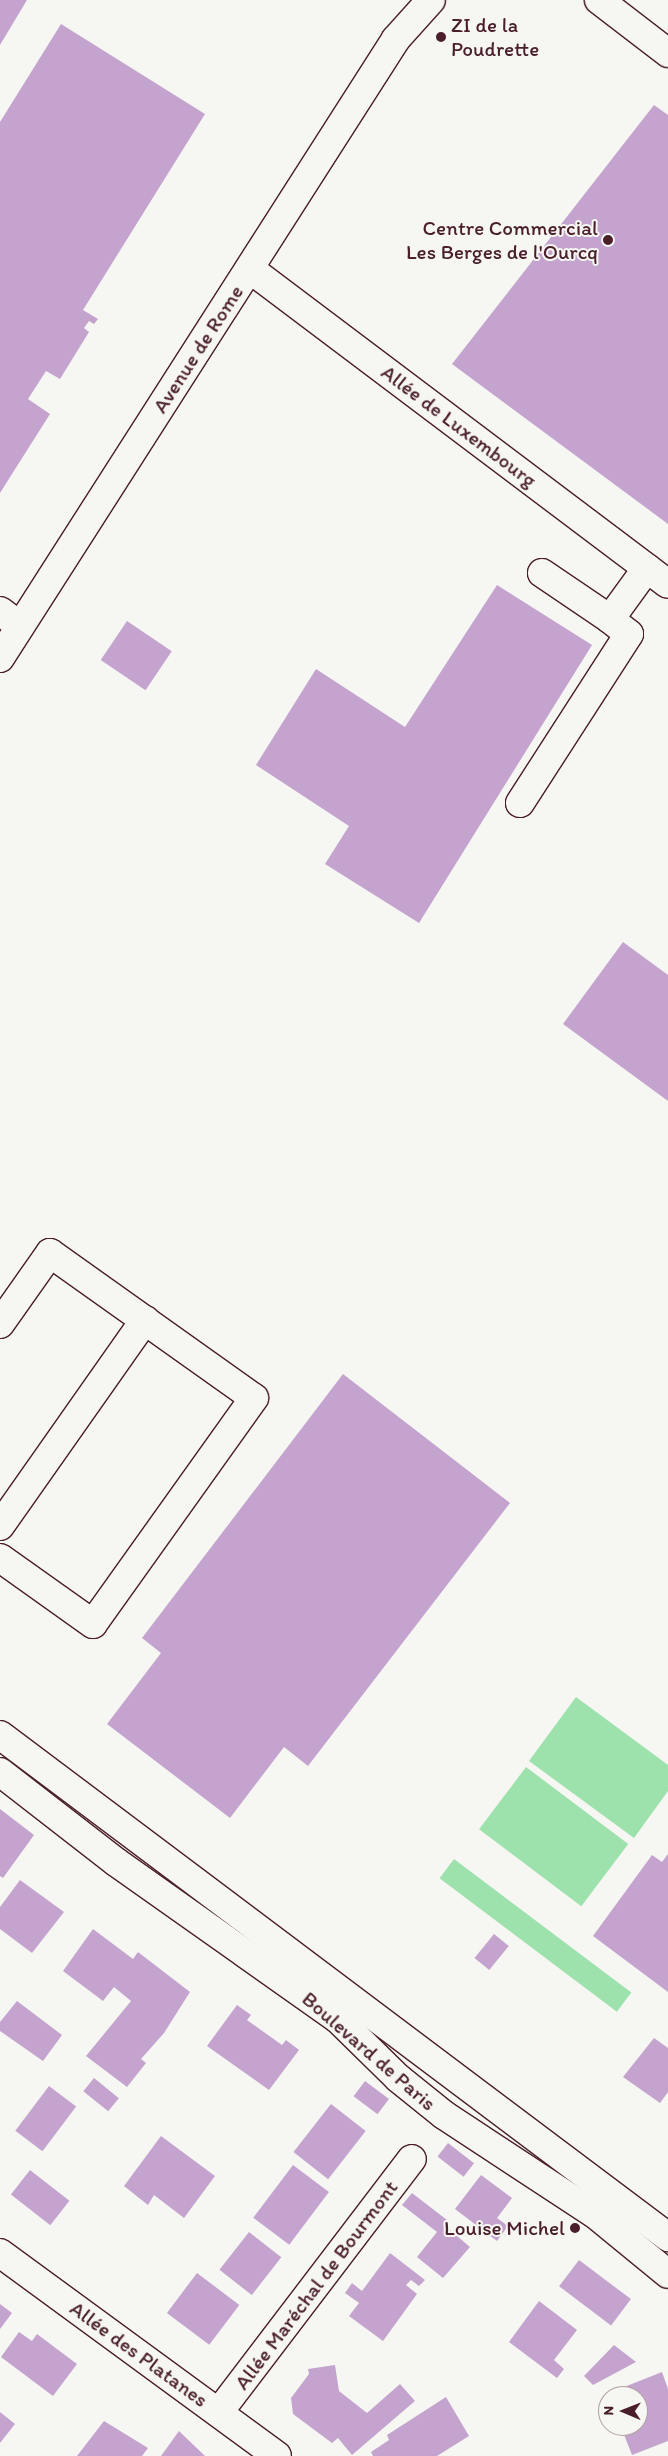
<!DOCTYPE html>
<meta charset="utf-8">
<style>
body{margin:0}
#map{position:relative;width:668px;height:2456px;overflow:hidden;background:#f6f6f2;font-family:Itim,sans-serif}
div>[style]{position:absolute}
.green>*{inset:0;background:#9de1ac;transform-origin:0 0}
.building>*{inset:0;background:#c4a4cf;transform-origin:0 0}
.roads{filter:drop-shadow(1px 0 #4a1f2b) drop-shadow(-1px 0 #4a1f2b) drop-shadow(0 1px #4a1f2b) drop-shadow(0 -1px #4a1f2b)}
.minor>*{height:28px;margin:-14px;padding:0 14px;transform-origin:14px;border-radius:14px;background:#f6f6f2}
.dots>*{width:14px;height:14px;translate:-50% -50%;box-sizing:border-box;border:2px solid #f6f6f2;border-radius:50%}
span{translate:-50% -50%;white-space:nowrap;text-align:center;line-height:1.15;-webkit-text-stroke:4px #f6f6f2;paint-order:stroke}
.poi-label{font-size:21px;color:#4a1f2b}
.left{translate:0 -50%;text-align:left}
.right{translate:-100% -50%;text-align:right}
.street-label{font-size:21px;color:#4a1f2b}
.north{position:absolute;left:598px;top:2386px;width:50px;height:50px;box-sizing:border-box;background:#f6f6f2;border:1px solid #b1a0a2;border-radius:50%;rotate:271deg;font-size:14px;font-weight:700;line-height:20px;text-align:center;color:#4a1f2b}
.north::after{content:'';display:block;margin:auto;width:18px;height:22px;background:#4a1f2b;clip-path:polygon(50% 0,100% 100%,50% 72%,0 100%)}
</style>
<div id="map">
<div class="green">
<div style="clip-path:polygon(576px 1697px,668px 1765px,668px 1791px,634px 1838px,529px 1761px)"></div>
<div style="left:526px;top:1767px;width:128px;height:78px;rotate:37deg"></div>
<div style="left:454px;top:1859px;width:222px;height:24px;rotate:37deg"></div>
</div>
<div class="building">
<div style="clip-path:polygon(0 0,27px 0,0 45px)"></div>
<div style="clip-path:polygon(61px 24px,205px 114px,83px 310px,98px 319px,94px 324px,89px 321px,84px 328px,89px 332px,60px 379px,46px 371px,28px 399px,50px 414px,0 493px,0 122px)"></div>
<div style="clip-path:polygon(654px 105px,668px 115px,668px 524px,452px 364px)"></div>
<div style="clip-path:polygon(497px 585px,592px 645px,419px 923px,325px 864px,349px 826px,256px 765px,316px 669px,405px 727px)"></div>
<div style="left:127px;top:621px;width:54px;height:47px;rotate:34deg"></div>
<div style="clip-path:polygon(623px 942px,668px 975px,668px 1101px,563px 1024px)"></div>
<div style="clip-path:polygon(343px 1374px,510px 1503px,308px 1766px,284px 1747px,230px 1818px,107px 1724px,161px 1653px,142px 1638px)"></div>
<div style="clip-path:polygon(0 1809px,34px 1835px,3px 1878px,0 1876px)"></div>
<div style="clip-path:polygon(668px 1854px,668px 1992px,593px 1936px,652px 1855px,662px 1862px)"></div>
<div style="clip-path:polygon(20px 1880px,64px 1912px,32px 1953px,0 1929px,0 1907px)"></div>
<div style="clip-path:polygon(93px 1929px,133px 1959px,138px 1952px,190px 1992px,164px 2033px,141px 2059px,146px 2063px,127px 2087px,86px 2056px,131px 2001px,114px 1987px,103px 2001px,63px 1971px)"></div>
<div style="left:494px;top:1934px;width:19px;height:31px;rotate:39deg"></div>
<div style="clip-path:polygon(17px 2001px,62px 2035px,43px 2061px,0 2031px,0 2022px)"></div>
<div style="clip-path:polygon(237px 2005px,251px 2015px,247px 2020px,282px 2045px,286px 2040px,299px 2050px,269px 2090px,207px 2046px)"></div>
<div style="clip-path:polygon(654px 2038px,668px 2048px,668px 2092px,660px 2103px,623px 2077px)"></div>
<div style="left:94px;top:2078px;width:32px;height:17px;rotate:39deg"></div>
<div style="left:365px;top:2081px;width:30px;height:19px;rotate:37deg"></div>
<div style="left:49px;top:2086px;width:34px;height:56px;rotate:37deg"></div>
<div style="left:331px;top:2104px;width:44px;height:61px;rotate:38deg"></div>
<div style="clip-path:polygon(161px 2136px,215px 2176px,184px 2218px,154px 2195px,148px 2205px,124px 2186px)"></div>
<div style="left:448px;top:2143px;width:33px;height:17px;rotate:38deg"></div>
<div style="left:293px;top:2165px;width:45px;height:66px;rotate:37deg"></div>
<div style="left:30px;top:2170px;width:50px;height:31px;rotate:38deg"></div>
<div style="clip-path:polygon(481px 2175px,512px 2198px,497px 2218px,508px 2226px,497px 2241px,455px 2209px)"></div>
<div style="clip-path:polygon(412px 2193px,447px 2220px,443px 2224px,470px 2247px,443px 2278px,417px 2257px,437px 2232px,402px 2205px)"></div>
<div style="left:249px;top:2232px;width:41px;height:48px;rotate:38deg"></div>
<div style="clip-path:polygon(390px 2253px,425px 2280px,419px 2286px,411px 2280px,406px 2285px,417px 2294px,383px 2341px,349px 2316px,359px 2303px,345px 2293px,352px 2283px,362px 2291px)"></div>
<div style="left:579px;top:2260px;width:65px;height:33px;rotate:37deg"></div>
<div style="left:197px;top:2273px;width:53px;height:50px;rotate:37deg"></div>
<div style="clip-path:polygon(539px 2301px,577px 2330px,554px 2360px,564px 2369px,557px 2378px,509px 2342px)"></div>
<div style="clip-path:polygon(0 2304px,12px 2313px,0 2329px)"></div>
<div style="clip-path:polygon(19px 2332px,32px 2341px,37px 2334px,77px 2364px,53px 2396px,1px 2357px)"></div>
<div style="clip-path:polygon(614px 2345px,636px 2362px,593px 2385px,584px 2376px)"></div>
<div style="clip-path:polygon(335px 2365px,339px 2391px,367px 2413px,400px 2384px,415px 2401px,352px 2455px,338px 2438px,332px 2443px,293px 2414px,291px 2398px,309px 2374px,308px 2369px)"></div>
<div style="clip-path:polygon(662px 2372px,668px 2389px,668px 2441px,632px 2455px,623px 2432px,616px 2435px,613px 2426px,638px 2426px,638px 2396px,609px 2393px)"></div>
<div style="clip-path:polygon(446px 2397px,469px 2436px,437px 2456px,373px 2456px,371px 2452px,389px 2440px,387px 2435px)"></div>
<div style="clip-path:polygon(0 2412px,15px 2424px,0 2443px)"></div>
<div style="clip-path:polygon(104px 2421px,148px 2448px,142px 2456px,77px 2456px)"></div>
<div style="clip-path:polygon(179px 2431px,205px 2456px,161px 2456px)"></div>
</div>
<div class="roads">
<div class="minor">
<div style="left:599px;top:0;width:87px;rotate:37.5deg"></div>
<div style="left:250px;top:269px;width:523px;rotate:37deg"></div>
<div style="left:542px;top:573px;width:82px;rotate:34.1deg"></div>
<div style="left:0;top:611px;width:25px;rotate:37deg"></div>
<div style="left:0;top:658px;width:735px;rotate:-57.39deg"></div>
<div style="left:396px;top:39px;width:52px;rotate:-48.1deg"></div>
<div style="left:520px;top:803px;width:201px;rotate:-57.2deg"></div>
<div style="left:629px;top:634px;width:24px;rotate:-142deg"></div>
<div style="left:610px;top:619px;width:63px;rotate:-54deg"></div>
<div style="left:0;top:1324px;width:87px;rotate:-54.8deg"></div>
<div style="left:50px;top:1253px;width:250px;rotate:35.4deg"></div>
<div style="left:254px;top:1398px;width:277px;rotate:125.5deg"></div>
<div style="left:93px;top:1624px;width:114px;rotate:-144.6deg"></div>
<div style="left:0;top:1526px;width:252px;rotate:-54.9deg"></div>
<div style="left:0;top:1735px;width:836px;rotate:36.92deg"></div>
<div style="left:0;top:1772px;width:147px;rotate:37.8deg"></div>
<div style="left:116px;top:1862px;width:272px;rotate:35.3deg"></div>
<div style="left:338px;top:2019px;width:84px;rotate:44.5deg"></div>
<div style="left:398px;top:2078px;width:59px;rotate:38.8deg"></div>
<div style="left:444px;top:2115px;width:181px;rotate:33.3deg"></div>
<div style="left:595px;top:2214px;width:94px;rotate:39.4deg"></div>
<div style="left:0;top:2253px;width:343px;rotate:36.2deg"></div>
<div style="left:219px;top:2412px;width:318px;rotate:-52.7deg"></div>
</div>
</div>
<div class="dots">
<div style="left:441px;top:37px;background:#4a1f2b"></div>
<div style="left:608px;top:240px;background:#4a1f2b"></div>
<div style="left:575px;top:2228px;background:#4a1f2b"></div>
</div>
<div class="poi-label">
<span class="left" style="left:451px;top:37px">ZI de la<br>Poudrette</span>
<span class="right" style="left:598px;top:240px">Centre Commercial<br>Les Berges de l'Ourcq</span>
<span class="right" style="left:565px;top:2228px">Louise Michel</span>
</div>
<div class="street-label">
<span style="left:198px;top:349px;rotate:-57deg">Avenue de Rome</span>
<span style="left:459px;top:426px;rotate:37deg">Allée de Luxembourg</span>
<span style="left:369px;top:2051px;rotate:41deg">Boulevard de Paris</span>
<span style="left:316px;top:2285px;rotate:-53deg">Allée Maréchal de Bourmont</span>
<span style="left:139px;top:2354px;rotate:36deg">Allée des Platanes</span>
</div>
<div class="north">N</div>
</div>
